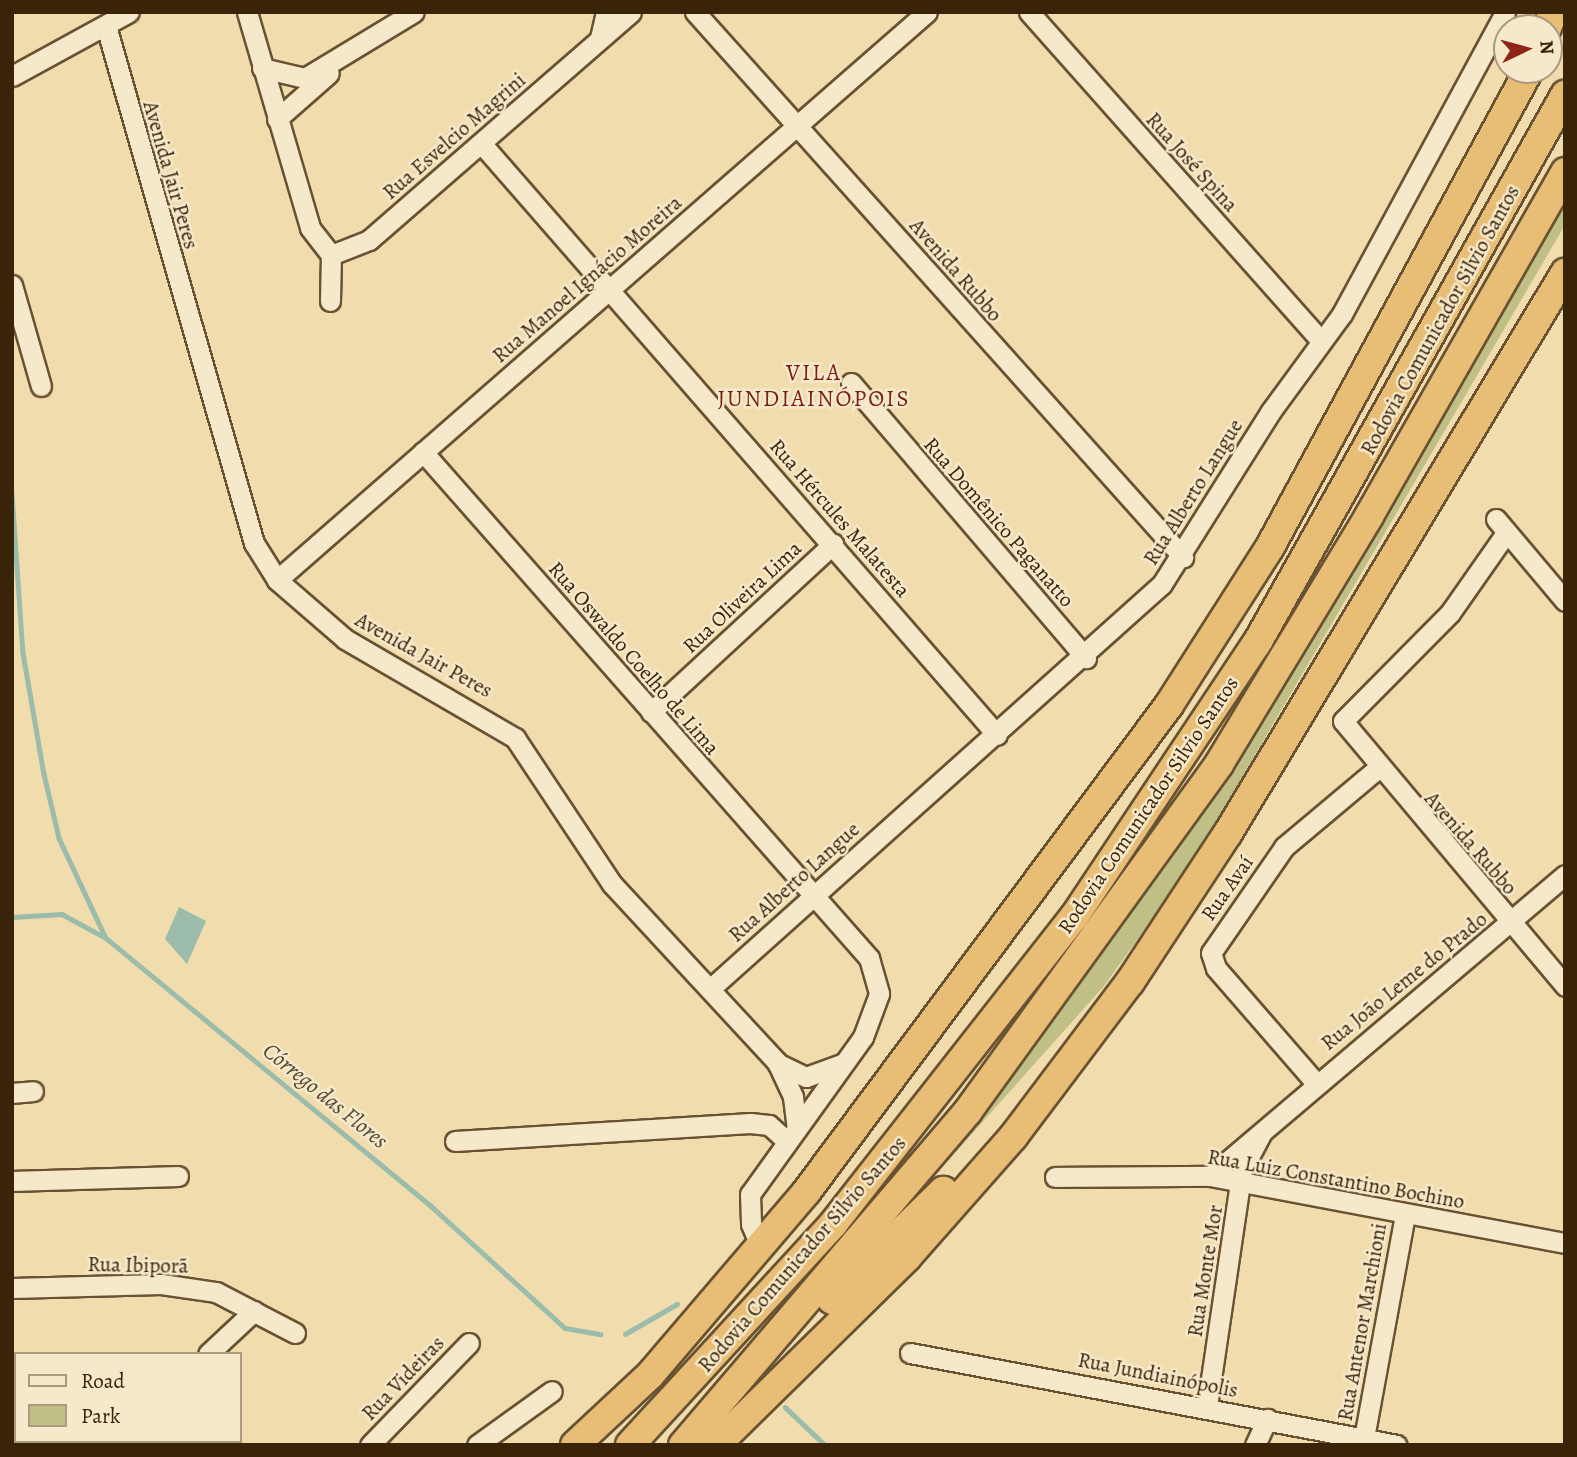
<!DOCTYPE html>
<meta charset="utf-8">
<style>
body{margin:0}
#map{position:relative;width:1577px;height:1457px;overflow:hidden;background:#f1dcad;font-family:Alegreya,serif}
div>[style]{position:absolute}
.green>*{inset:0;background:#c0bf86}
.water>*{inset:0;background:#9bbcab}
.stream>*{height:4.5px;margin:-2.25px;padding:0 2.25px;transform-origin:2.25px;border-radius:2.25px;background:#9bbcab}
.roads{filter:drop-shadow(2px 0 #685232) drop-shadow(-2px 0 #685232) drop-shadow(0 2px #685232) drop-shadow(0 -2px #685232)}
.minor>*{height:19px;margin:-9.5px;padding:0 9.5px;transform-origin:9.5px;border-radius:9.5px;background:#f6e8ca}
.highway>*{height:28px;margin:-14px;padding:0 14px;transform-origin:14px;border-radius:14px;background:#e8be76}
span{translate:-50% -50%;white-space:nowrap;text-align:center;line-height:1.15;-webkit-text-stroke:5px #f6e8ca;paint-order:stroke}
.street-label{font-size:21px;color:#3a2409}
.neighbourhood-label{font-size:23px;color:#7a1f14;letter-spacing:2px}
.water-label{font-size:23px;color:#524a32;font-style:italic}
.frame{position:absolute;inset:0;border:14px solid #3a2409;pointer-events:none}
.legend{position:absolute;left:14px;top:1352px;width:228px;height:91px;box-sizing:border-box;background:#f6e8ca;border:2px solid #ab9a7d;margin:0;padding:9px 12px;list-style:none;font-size:21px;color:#3a2409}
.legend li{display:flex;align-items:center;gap:14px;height:35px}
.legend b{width:35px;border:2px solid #ab9a7d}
.north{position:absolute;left:1493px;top:14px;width:70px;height:70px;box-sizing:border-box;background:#f6e8ca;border:2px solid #ab9a7d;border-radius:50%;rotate:85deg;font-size:19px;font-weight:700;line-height:28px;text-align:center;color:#3a2409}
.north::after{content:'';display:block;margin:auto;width:24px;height:32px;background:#8f2418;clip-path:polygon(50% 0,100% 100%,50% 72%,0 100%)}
</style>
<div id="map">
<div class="green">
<div style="clip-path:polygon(1565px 182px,1565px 225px,1190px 866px,1104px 986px,937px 1173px,941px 1158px,1012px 1071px)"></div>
</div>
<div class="water">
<div style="clip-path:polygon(179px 907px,206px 921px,187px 964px,165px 939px)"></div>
</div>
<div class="stream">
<div style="left:12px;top:493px;width:160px;rotate:86.1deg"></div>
<div style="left:23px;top:653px;width:123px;rotate:80.2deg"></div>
<div style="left:44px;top:774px;width:66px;rotate:76.8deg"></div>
<div style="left:59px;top:838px;width:108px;rotate:64.9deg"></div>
<div style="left:12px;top:917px;width:50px;rotate:-3.4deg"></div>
<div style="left:62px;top:914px;width:50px;rotate:28.6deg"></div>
<div style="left:106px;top:938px;width:421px;rotate:39.5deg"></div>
<div style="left:431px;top:1206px;width:181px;rotate:42.3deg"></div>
<div style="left:565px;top:1328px;width:36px;rotate:10deg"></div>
<div style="left:625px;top:1334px;width:60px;rotate:-30deg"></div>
<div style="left:785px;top:1407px;width:55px;rotate:43.5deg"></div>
</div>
<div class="roads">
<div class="minor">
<div style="left:247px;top:12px;width:225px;rotate:73.7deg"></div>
<div style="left:310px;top:228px;width:34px;rotate:52deg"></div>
<div style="left:695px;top:12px;width:732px;rotate:48.16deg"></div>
<div style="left:1029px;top:12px;width:440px;rotate:48.4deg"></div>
<div style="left:106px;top:26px;width:538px;rotate:74.03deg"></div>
<div style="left:254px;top:543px;width:44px;rotate:58.1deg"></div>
<div style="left:277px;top:580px;width:90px;rotate:40.9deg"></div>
<div style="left:345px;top:639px;width:197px;rotate:30.2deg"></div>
<div style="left:515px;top:738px;width:175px;rotate:56.4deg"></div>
<div style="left:612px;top:884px;width:243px;rotate:47.2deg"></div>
<div style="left:777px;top:1062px;width:38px;rotate:65deg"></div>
<div style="left:793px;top:1097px;width:32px;rotate:83deg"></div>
<div style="left:600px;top:38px;width:27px;rotate:-77deg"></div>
<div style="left:262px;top:68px;width:44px;rotate:13.1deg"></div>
<div style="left:305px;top:78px;width:127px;rotate:-31.2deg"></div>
<div style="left:12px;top:76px;width:133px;rotate:-28.7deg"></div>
<div style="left:277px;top:119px;width:69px;rotate:-41.5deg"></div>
<div style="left:481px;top:143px;width:785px;rotate:48.92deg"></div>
<div style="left:331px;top:255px;width:41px;rotate:-21.5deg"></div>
<div style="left:369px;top:240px;width:347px;rotate:-41deg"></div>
<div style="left:12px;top:285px;width:105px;rotate:74deg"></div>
<div style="left:330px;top:301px;width:46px;rotate:-88.8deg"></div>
<div style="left:851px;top:383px;width:362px;rotate:49.5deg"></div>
<div style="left:423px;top:452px;width:675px;rotate:48.61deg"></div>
<div style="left:869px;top:958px;width:37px;rotate:74deg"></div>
<div style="left:879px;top:994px;width:46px;rotate:110.4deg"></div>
<div style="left:863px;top:1037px;width:193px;rotate:125.7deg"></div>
<div style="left:750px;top:1194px;width:30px;rotate:88deg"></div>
<div style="left:751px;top:1224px;width:26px;rotate:67deg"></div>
<div style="left:1496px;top:519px;width:107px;rotate:49.9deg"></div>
<div style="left:1506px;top:533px;width:98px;rotate:125deg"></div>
<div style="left:1450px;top:613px;width:152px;rotate:134.7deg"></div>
<div style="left:1343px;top:721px;width:346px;rotate:50deg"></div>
<div style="left:277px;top:580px;width:863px;rotate:-41.15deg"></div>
<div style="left:651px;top:712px;width:248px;rotate:-42.7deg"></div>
<div style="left:711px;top:988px;width:605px;rotate:-41.85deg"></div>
<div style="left:1162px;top:584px;width:204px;rotate:-57.8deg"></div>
<div style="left:1271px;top:411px;width:120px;rotate:-53.8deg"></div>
<div style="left:1342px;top:314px;width:343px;rotate:-61.6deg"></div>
<div style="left:777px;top:1063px;width:32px;rotate:26deg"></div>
<div style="left:806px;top:1077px;width:38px;rotate:-20deg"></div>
<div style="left:1315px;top:1082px;width:151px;rotate:-131deg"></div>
<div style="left:1216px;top:968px;width:16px;rotate:-108deg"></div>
<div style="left:1211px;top:953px;width:129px;rotate:-55.4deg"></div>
<div style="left:1284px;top:847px;width:121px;rotate:-40deg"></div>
<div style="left:12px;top:1093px;width:21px;rotate:-5deg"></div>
<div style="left:455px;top:1141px;width:296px;rotate:-3.5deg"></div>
<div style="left:750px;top:1123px;width:19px;rotate:6deg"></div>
<div style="left:769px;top:1125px;width:25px;rotate:42deg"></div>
<div style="left:1210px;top:1176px;width:465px;rotate:-40.3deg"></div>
<div style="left:1055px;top:1177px;width:155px;rotate:-0.4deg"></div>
<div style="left:1210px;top:1176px;width:361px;rotate:10.7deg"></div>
<div style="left:12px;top:1181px;width:166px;rotate:-1.7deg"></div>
<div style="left:12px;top:1288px;width:149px;rotate:-1.5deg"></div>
<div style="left:161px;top:1284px;width:56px;rotate:8.3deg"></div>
<div style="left:216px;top:1292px;width:89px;rotate:27.4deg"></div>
<div style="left:910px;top:1353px;width:495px;rotate:10.7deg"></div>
<div style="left:208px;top:1354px;width:63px;rotate:-43.1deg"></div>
<div style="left:1207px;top:1406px;width:239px;rotate:-81.6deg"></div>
<div style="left:1242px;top:1170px;width:41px;rotate:-62.2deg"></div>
<div style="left:12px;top:1420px;width:4px"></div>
<div style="left:1364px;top:1438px;width:228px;rotate:-79.6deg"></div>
<div style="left:77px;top:1441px;width:4px;rotate:76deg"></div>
<div style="left:109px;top:1445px;width:5px;rotate:-53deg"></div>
<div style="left:370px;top:1445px;width:142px;rotate:-45.9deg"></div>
<div style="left:477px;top:1445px;width:92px;rotate:-35.8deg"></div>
<div style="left:1255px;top:1445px;width:29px;rotate:-65deg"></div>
</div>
<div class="highway">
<div style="left:1547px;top:28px;width:17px;rotate:-69deg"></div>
<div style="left:832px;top:1300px;width:156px;rotate:-44.5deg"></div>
<div style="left:575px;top:1445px;width:103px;rotate:-43deg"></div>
<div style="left:650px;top:1375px;width:242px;rotate:-49.5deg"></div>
<div style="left:807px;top:1191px;width:606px;rotate:-53.32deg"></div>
<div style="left:1169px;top:705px;width:188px;rotate:-57.4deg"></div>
<div style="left:1270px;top:547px;width:543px;rotate:-61.5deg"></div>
<div style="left:630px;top:1445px;width:300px;rotate:-47.4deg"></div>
<div style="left:833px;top:1224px;width:390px;rotate:-51.9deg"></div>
<div style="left:1074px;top:917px;width:329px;rotate:-56.3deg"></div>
<div style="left:1257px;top:643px;width:629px;rotate:-60.66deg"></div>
<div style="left:683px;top:1445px;width:439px;rotate:-49.5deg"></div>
<div style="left:968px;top:1111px;width:428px;rotate:-54.1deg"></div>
<div style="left:1219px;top:764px;width:290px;rotate:-58.8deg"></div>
<div style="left:1369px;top:516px;width:396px;rotate:-60.3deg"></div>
<div style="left:716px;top:1445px;width:269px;rotate:-44.5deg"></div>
<div style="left:908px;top:1256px;width:159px;rotate:-48.6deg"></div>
<div style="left:1013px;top:1137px;width:194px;rotate:-53deg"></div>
<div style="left:1130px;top:982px;width:178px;rotate:-56.7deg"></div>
<div style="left:1228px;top:833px;width:654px;rotate:-58.96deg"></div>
</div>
</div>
<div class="street-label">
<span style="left:454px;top:136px;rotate:-41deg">Rua Esvelcio Magrini</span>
<span style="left:1192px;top:162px;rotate:48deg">Rua José Spina</span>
<span style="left:171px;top:175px;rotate:74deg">Avenida Jair Peres</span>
<span style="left:956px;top:270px;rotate:49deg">Avenida Rubbo</span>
<span style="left:587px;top:279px;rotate:-41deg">Rua Manoel Ignácio Moreira</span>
<span style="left:1440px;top:320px;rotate:-61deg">Rodovia Comunicador Silvio Santos</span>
<span style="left:1193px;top:492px;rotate:-58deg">Rua Alberto Langue</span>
<span style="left:840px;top:518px;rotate:49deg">Rua Hércules Malatesta</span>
<span style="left:999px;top:522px;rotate:49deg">Rua Domênico Paganatto</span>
<span style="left:742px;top:597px;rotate:-43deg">Rua Oliveira Lima</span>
<span style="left:424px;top:655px;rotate:29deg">Avenida Jair Peres</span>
<span style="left:634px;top:658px;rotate:49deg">Rua Oswaldo Coelho de Lima</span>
<span style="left:1148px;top:805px;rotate:-56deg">Rodovia Comunicador Silvio Santos</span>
<span style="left:1471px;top:843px;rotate:49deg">Avenida Rubbo</span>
<span style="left:794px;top:882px;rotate:-42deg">Rua Alberto Langue</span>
<span style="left:1227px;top:888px;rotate:-55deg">Rua Avaí</span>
<span style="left:1404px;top:981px;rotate:-39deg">Rua João Leme do Prado</span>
<span style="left:1336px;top:1179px;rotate:10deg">Rua Luiz Constantino Bochino</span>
<span style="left:802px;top:1254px;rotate:-49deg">Rodovia Comunicador Silvio Santos</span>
<span style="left:138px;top:1265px;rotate:1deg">Rua Ibiporã</span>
<span style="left:1205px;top:1271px;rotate:-81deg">Rua Monte Mor</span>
<span style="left:1362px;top:1322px;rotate:-80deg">Rua Antenor Marchioni</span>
<span style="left:1158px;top:1375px;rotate:11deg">Rua Jundiainópolis</span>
<span style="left:403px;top:1378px;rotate:-46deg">Rua Videiras</span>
</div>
<div class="neighbourhood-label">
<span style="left:814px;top:386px">VILA<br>JUNDIAINÓPOIS</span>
</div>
<div class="water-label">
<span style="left:325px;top:1096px;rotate:39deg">Córrego das Flores</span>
</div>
<div class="frame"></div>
<ul class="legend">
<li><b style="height:9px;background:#f6e8ca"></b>Road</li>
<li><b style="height:19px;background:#c0bf86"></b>Park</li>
</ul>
<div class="north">N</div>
</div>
